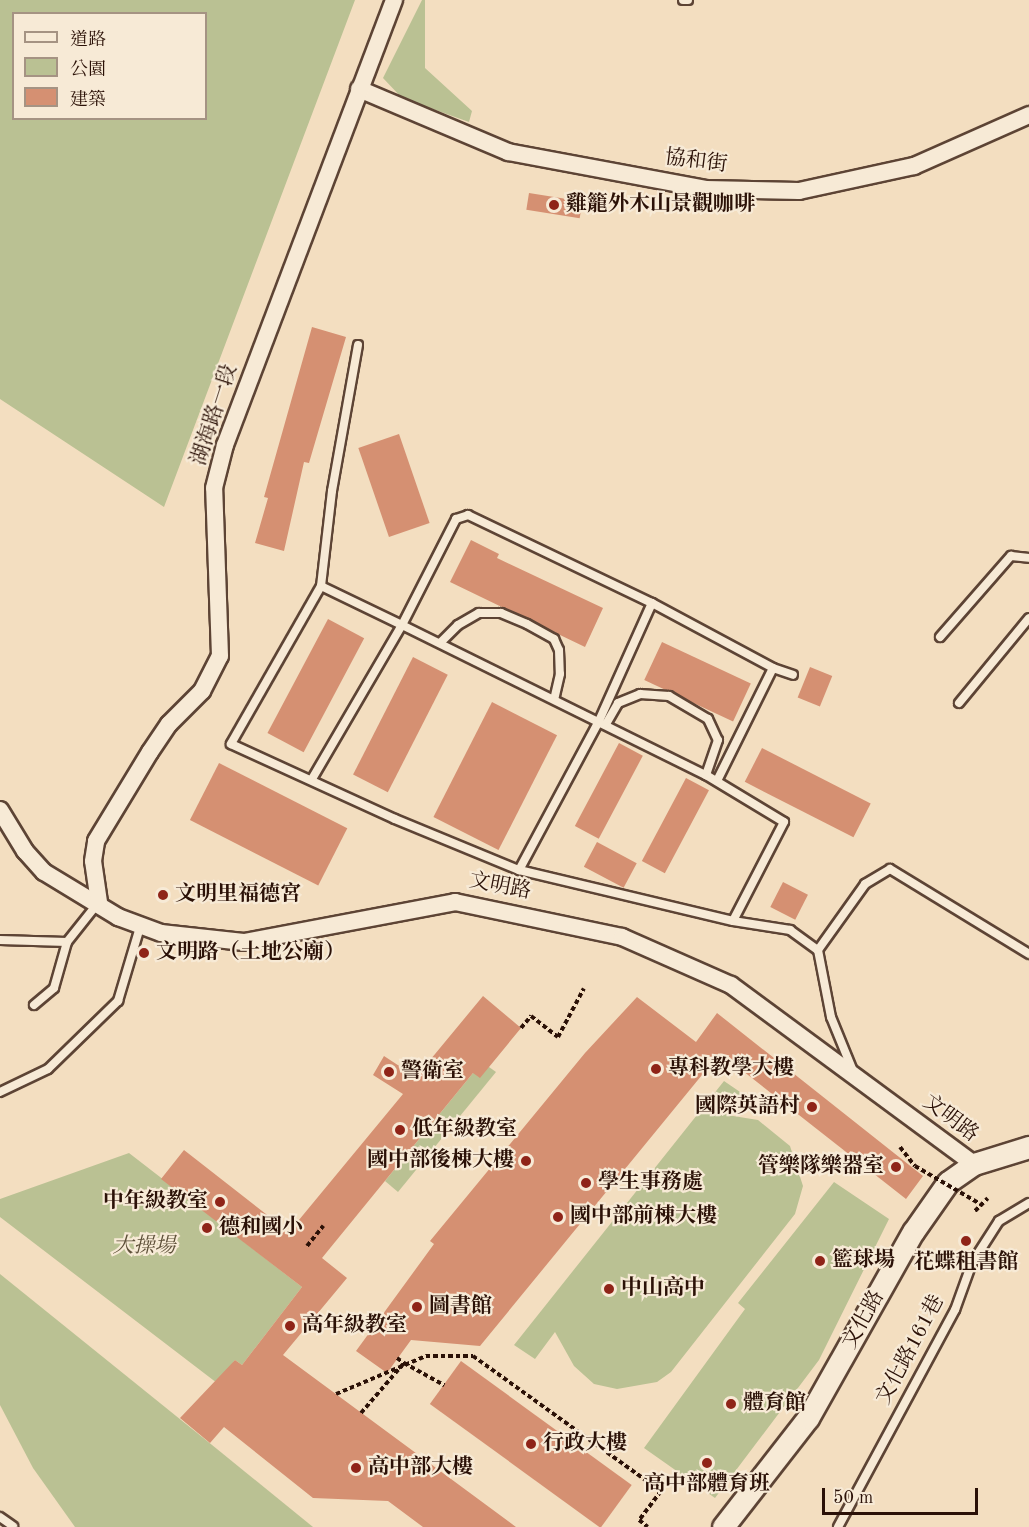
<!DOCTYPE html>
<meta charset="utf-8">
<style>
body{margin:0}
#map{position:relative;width:1029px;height:1527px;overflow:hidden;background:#f3dec0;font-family:"Old Standard TT","Noto Serif TC",serif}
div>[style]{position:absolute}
.green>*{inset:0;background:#bac193}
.building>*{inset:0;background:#d59072;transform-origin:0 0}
.path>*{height:4px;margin-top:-2px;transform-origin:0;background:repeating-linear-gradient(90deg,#2b1107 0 4.5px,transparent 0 7.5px)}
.roads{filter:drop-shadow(2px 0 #5d4435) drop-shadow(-2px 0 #5d4435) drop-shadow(0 2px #5d4435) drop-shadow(0 -2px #5d4435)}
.service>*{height:8px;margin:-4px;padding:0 4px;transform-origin:4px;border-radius:4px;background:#f7ead6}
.minor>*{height:16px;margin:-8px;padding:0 8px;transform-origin:8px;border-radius:8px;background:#f7ead6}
.tertiary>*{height:21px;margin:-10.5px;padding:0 10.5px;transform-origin:10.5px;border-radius:10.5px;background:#f7ead6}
.path-bridge>*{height:4px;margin-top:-2px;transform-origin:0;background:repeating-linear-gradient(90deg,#2b1107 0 4.5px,transparent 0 7.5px)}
.dots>*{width:16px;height:16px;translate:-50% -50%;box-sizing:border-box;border:3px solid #f7ead6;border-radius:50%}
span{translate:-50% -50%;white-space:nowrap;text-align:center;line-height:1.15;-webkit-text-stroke:4.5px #f7ead6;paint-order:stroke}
.street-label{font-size:21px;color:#2b1107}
.poi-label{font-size:21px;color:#2b1107;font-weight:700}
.left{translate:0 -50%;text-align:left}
.right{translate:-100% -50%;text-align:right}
.park-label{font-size:21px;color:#5d4f38;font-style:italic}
.legend{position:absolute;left:12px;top:12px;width:195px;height:108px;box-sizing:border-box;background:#f7ead6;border:2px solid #a59383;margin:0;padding:8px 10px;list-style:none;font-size:18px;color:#2b1107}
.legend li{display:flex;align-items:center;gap:12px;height:30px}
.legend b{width:30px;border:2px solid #a59383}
.scale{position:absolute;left:822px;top:1488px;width:156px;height:27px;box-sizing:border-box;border:3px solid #2b1107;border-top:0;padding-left:8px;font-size:18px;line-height:21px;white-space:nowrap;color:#2b1107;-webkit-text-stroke:4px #f7ead6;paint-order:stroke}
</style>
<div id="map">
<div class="green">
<div style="clip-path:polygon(evenodd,0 0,355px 0,164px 507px,0 399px,0 0,14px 14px,206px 14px,206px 118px,14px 118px,14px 14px)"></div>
<div style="clip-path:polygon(422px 0,425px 0,425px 68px,472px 111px,469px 122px,402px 98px,383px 78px)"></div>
<div style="clip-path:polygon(489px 1067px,496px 1072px,398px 1192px,385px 1181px,473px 1073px)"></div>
<div style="clip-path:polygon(724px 1081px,743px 1094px,727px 1115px,758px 1120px,790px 1146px,803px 1186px,795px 1214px,671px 1372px,657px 1382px,617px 1389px,594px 1384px,574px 1366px,555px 1332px,535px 1359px,514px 1345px)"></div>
<div style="clip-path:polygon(129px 1153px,302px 1287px,242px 1365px,235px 1360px,217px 1383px,0 1217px,0 1199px)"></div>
<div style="clip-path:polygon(834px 1182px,889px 1219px,819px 1360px,715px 1498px,644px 1448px,745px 1309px,738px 1303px)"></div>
<div style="clip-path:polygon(0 1274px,217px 1449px,313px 1527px,75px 1527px,33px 1468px,0 1405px)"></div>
</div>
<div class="building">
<div style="left:529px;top:193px;width:54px;height:17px;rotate:9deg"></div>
<div style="clip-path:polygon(312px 327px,346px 337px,309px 463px,304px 462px,284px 551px,255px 543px,268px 498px,264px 497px)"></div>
<div style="left:399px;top:434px;width:94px;height:43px;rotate:71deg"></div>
<div style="clip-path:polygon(471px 540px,499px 554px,497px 558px,603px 608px,585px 647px,450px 582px)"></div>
<div style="left:328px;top:619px;width:41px;height:129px;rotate:28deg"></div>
<div style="left:662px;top:642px;width:98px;height:42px;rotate:25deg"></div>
<div style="left:413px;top:657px;width:39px;height:132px;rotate:27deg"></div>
<div style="left:810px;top:667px;width:24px;height:33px;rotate:22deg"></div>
<div style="left:492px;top:702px;width:73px;height:129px;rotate:27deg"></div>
<div style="left:619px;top:743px;width:27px;height:94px;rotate:28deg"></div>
<div style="left:762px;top:748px;width:122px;height:38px;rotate:27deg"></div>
<div style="left:219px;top:763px;width:144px;height:64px;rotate:27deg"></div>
<div style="left:686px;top:778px;width:26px;height:94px;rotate:28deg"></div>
<div style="left:597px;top:842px;width:45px;height:28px;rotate:28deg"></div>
<div style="left:783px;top:882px;width:28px;height:28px;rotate:27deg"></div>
<div style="clip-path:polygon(483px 996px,521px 1028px,480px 1078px,473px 1073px,322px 1258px,347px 1278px,283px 1355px,516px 1527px,423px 1527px,388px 1501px,313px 1498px,224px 1427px,210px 1443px,180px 1418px,235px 1360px,242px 1365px,302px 1287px,161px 1179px,184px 1150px,289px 1232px,403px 1094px,373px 1075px,384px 1056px,416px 1077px)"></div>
<div style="clip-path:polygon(637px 997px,696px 1042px,717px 1013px,923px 1176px,906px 1199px,720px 1053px,480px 1346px,411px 1340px,387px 1373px,356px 1351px,434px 1244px,430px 1241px,585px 1053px)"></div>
<div style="left:461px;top:1361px;width:211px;height:53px;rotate:36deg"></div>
</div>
<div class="path">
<div style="left:521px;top:1028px;width:16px;rotate:-50deg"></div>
<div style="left:531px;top:1016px;width:34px;rotate:38deg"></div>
<div style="left:558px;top:1037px;width:55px;rotate:-62deg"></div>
<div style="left:900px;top:1147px;width:24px;rotate:52deg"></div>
<div style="left:975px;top:1211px;width:18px;rotate:-45deg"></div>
<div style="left:307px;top:1246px;width:26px;rotate:-51deg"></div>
<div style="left:397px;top:1358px;width:9px;rotate:36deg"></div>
<div style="left:336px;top:1394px;width:98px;rotate:-22.9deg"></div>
<div style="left:426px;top:1356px;width:47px"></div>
<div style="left:473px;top:1356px;width:231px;rotate:35.7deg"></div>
<div style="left:661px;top:1491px;width:36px;rotate:127deg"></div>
<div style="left:639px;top:1520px;width:11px;rotate:38deg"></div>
</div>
<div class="roads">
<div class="service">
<div style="left:683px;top:0;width:5px"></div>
<div style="left:358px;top:345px;width:148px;rotate:100.1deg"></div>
<div style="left:332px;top:491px;width:96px;rotate:96.6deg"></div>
<div style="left:321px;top:586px;width:90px;rotate:25.7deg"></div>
<div style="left:402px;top:625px;width:119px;rotate:-63deg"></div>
<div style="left:456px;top:519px;width:13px;rotate:-18deg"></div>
<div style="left:468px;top:515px;width:204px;rotate:25.6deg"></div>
<div style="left:652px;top:603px;width:129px;rotate:114.2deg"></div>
<div style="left:599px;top:721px;width:169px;rotate:118.2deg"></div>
<div style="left:321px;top:586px;width:182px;rotate:119.7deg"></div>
<div style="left:231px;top:744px;width:180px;rotate:24.6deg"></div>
<div style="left:395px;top:819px;width:134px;rotate:22.4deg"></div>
<div style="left:519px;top:870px;width:220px;rotate:13.4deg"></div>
<div style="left:733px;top:921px;width:58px;rotate:9deg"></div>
<div style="left:790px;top:930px;width:34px;rotate:36deg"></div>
<div style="left:652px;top:603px;width:137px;rotate:28.2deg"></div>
<div style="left:773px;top:668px;width:126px;rotate:116.4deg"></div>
<div style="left:940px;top:637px;width:108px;rotate:-48.8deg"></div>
<div style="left:1011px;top:556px;width:18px;rotate:6deg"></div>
<div style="left:440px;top:643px;width:25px;rotate:-45deg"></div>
<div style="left:458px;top:625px;width:24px;rotate:-30deg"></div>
<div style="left:479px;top:613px;width:22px"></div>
<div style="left:501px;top:613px;width:28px;rotate:23deg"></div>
<div style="left:527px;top:624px;width:31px;rotate:29deg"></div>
<div style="left:554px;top:639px;width:12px;rotate:66deg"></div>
<div style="left:559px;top:650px;width:24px;rotate:88deg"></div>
<div style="left:560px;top:674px;width:26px;rotate:103deg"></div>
<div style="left:773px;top:668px;width:21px;rotate:19deg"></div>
<div style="left:959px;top:703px;width:110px;rotate:-50.5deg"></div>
<div style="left:606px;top:724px;width:24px;rotate:-60deg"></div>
<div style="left:618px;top:703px;width:24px;rotate:-22deg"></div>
<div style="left:640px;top:694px;width:29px;rotate:4deg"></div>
<div style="left:669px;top:696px;width:45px;rotate:30.5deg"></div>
<div style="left:708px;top:719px;width:23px;rotate:65deg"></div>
<div style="left:718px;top:740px;width:37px;rotate:109deg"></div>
<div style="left:312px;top:779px;width:178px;rotate:-59.7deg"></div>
<div style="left:402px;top:625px;width:339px;rotate:26.3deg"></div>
<div style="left:706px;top:775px;width:91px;rotate:31.1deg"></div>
<div style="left:784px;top:822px;width:111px;rotate:117.3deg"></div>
<div style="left:0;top:940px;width:67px;rotate:1.7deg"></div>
<div style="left:67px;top:942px;width:50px;rotate:-51.5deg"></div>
<div style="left:34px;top:1005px;width:26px;rotate:-40deg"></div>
<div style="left:54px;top:988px;width:48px;rotate:-74.2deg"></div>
<div style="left:853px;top:1071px;width:58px;rotate:-112.2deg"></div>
<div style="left:831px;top:1017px;width:68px;rotate:-101deg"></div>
<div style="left:818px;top:950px;width:81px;rotate:-54.5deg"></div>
<div style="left:865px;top:884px;width:29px;rotate:-31deg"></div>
<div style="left:890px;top:869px;width:163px;rotate:31.4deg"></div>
<div style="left:0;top:1092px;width:53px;rotate:-25.6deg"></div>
<div style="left:48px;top:1069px;width:98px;rotate:-44.2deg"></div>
<div style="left:118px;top:1001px;width:77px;rotate:-73.4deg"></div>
<div style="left:0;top:1517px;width:16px;rotate:35deg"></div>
<div style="left:838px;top:1527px;width:247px;rotate:-61.7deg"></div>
<div style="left:955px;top:1310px;width:50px;rotate:-70.1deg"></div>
<div style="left:972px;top:1263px;width:50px;rotate:-57.3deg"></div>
<div style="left:999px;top:1221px;width:35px;rotate:-31deg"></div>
</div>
<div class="minor">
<div style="left:359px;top:89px;width:162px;rotate:22.9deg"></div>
<div style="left:508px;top:152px;width:201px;rotate:10.6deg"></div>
<div style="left:706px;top:189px;width:93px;rotate:1.2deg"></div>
<div style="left:799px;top:191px;width:118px;rotate:-12.3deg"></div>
<div style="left:914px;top:166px;width:126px;rotate:-23.9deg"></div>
<div style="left:0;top:810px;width:48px;rotate:58.6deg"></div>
<div style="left:25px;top:851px;width:28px;rotate:48deg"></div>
<div style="left:44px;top:872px;width:87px;rotate:31.3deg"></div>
<div style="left:118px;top:917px;width:46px;rotate:20.4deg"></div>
<div style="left:161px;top:933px;width:83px;rotate:6.2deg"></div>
<div style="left:244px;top:942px;width:215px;rotate:-10.7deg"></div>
<div style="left:455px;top:902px;width:171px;rotate:11.8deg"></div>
<div style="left:622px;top:937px;width:119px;rotate:23.8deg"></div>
<div style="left:731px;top:985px;width:302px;rotate:36.4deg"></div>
<div style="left:99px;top:902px;width:41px;rotate:-98.3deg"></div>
<div style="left:93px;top:861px;width:20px;rotate:-81deg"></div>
<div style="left:96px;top:841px;width:104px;rotate:-58.8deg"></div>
<div style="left:150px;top:752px;width:34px;rotate:-56deg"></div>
<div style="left:169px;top:724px;width:47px;rotate:-45deg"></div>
<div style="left:202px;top:691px;width:39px;rotate:-63deg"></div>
<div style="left:220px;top:656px;width:168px;rotate:-92deg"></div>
<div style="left:214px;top:488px;width:44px;rotate:-75.7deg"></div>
<div style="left:225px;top:445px;width:476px;rotate:-69.2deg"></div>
</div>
<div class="tertiary">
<div style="left:723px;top:1527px;width:138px;rotate:-52.1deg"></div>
<div style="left:808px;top:1418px;width:214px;rotate:-60.6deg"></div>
<div style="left:913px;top:1232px;width:61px;rotate:-55deg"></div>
<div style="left:948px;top:1182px;width:32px;rotate:-35deg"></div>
<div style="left:974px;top:1164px;width:58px;rotate:-17.2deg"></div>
</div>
</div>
<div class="path-bridge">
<div style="left:915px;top:1166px;width:78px;rotate:30.2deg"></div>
<div style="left:361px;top:1413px;width:66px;rotate:-49.3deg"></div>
<div style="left:404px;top:1363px;width:46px;rotate:28.8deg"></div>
</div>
<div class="dots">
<div style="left:554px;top:205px;background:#8f2418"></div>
<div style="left:163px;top:895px;background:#8f2418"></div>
<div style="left:144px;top:953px;background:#8f2418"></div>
<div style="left:656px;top:1069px;background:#8f2418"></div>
<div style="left:389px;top:1072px;background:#8f2418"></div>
<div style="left:812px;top:1107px;background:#8f2418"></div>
<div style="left:400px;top:1130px;background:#8f2418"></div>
<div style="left:526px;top:1161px;background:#8f2418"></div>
<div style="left:896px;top:1167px;background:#8f2418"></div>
<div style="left:586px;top:1183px;background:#8f2418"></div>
<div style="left:220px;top:1202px;background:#8f2418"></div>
<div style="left:558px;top:1217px;background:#8f2418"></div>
<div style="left:207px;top:1228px;background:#8f2418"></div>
<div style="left:966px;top:1241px;background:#8f2418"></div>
<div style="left:820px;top:1261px;background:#8f2418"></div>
<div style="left:609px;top:1289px;background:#8f2418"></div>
<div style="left:417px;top:1307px;background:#8f2418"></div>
<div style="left:290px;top:1326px;background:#8f2418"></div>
<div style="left:731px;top:1404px;background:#8f2418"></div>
<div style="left:531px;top:1444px;background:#8f2418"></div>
<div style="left:707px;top:1463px;background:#8f2418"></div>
<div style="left:356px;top:1468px;background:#8f2418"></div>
</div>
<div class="street-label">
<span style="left:696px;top:162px;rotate:7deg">協和街</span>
<span style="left:215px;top:415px;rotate:-72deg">湖海路一段</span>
<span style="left:500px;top:887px;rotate:11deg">文明路</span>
<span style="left:950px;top:1119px;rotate:37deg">文明路</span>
<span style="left:864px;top:1320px;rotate:-61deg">文化路</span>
<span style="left:911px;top:1350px;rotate:-62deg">文化路161巷</span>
</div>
<div class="poi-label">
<span class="left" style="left:566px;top:205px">雞籠外木山景觀咖啡</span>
<span class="left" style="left:175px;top:895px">文明里福德宮</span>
<span class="left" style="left:156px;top:953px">文明路（土地公廟）</span>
<span class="left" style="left:668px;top:1069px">專科教學大樓</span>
<span class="left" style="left:401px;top:1072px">警衛室</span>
<span class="right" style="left:800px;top:1107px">國際英語村</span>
<span class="left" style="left:412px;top:1130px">低年級教室</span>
<span class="right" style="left:514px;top:1161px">國中部後棟大樓</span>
<span class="right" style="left:884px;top:1167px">管樂隊樂器室</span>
<span class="left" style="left:598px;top:1183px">學生事務處</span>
<span class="right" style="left:208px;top:1202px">中年級教室</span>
<span class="left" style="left:570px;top:1217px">國中部前棟大樓</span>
<span class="left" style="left:219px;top:1228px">德和國小</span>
<span class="left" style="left:832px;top:1261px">籃球場</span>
<span style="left:966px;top:1263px">花蝶租書館</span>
<span class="left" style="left:621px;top:1289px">中山高中</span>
<span class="left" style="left:429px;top:1307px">圖書館</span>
<span class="left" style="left:302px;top:1326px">高年級教室</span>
<span class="left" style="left:743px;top:1404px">體育館</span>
<span class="left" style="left:543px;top:1444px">行政大樓</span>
<span class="left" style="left:368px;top:1468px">高中部大樓</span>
<span style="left:707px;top:1485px">高中部體育班</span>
</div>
<div class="park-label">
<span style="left:144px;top:1247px">大操場</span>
</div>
<ul class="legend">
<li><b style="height:8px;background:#f7ead6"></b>道路</li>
<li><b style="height:16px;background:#bac193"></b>公園</li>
<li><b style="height:16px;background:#d59072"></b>建築</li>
</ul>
<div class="scale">50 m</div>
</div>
